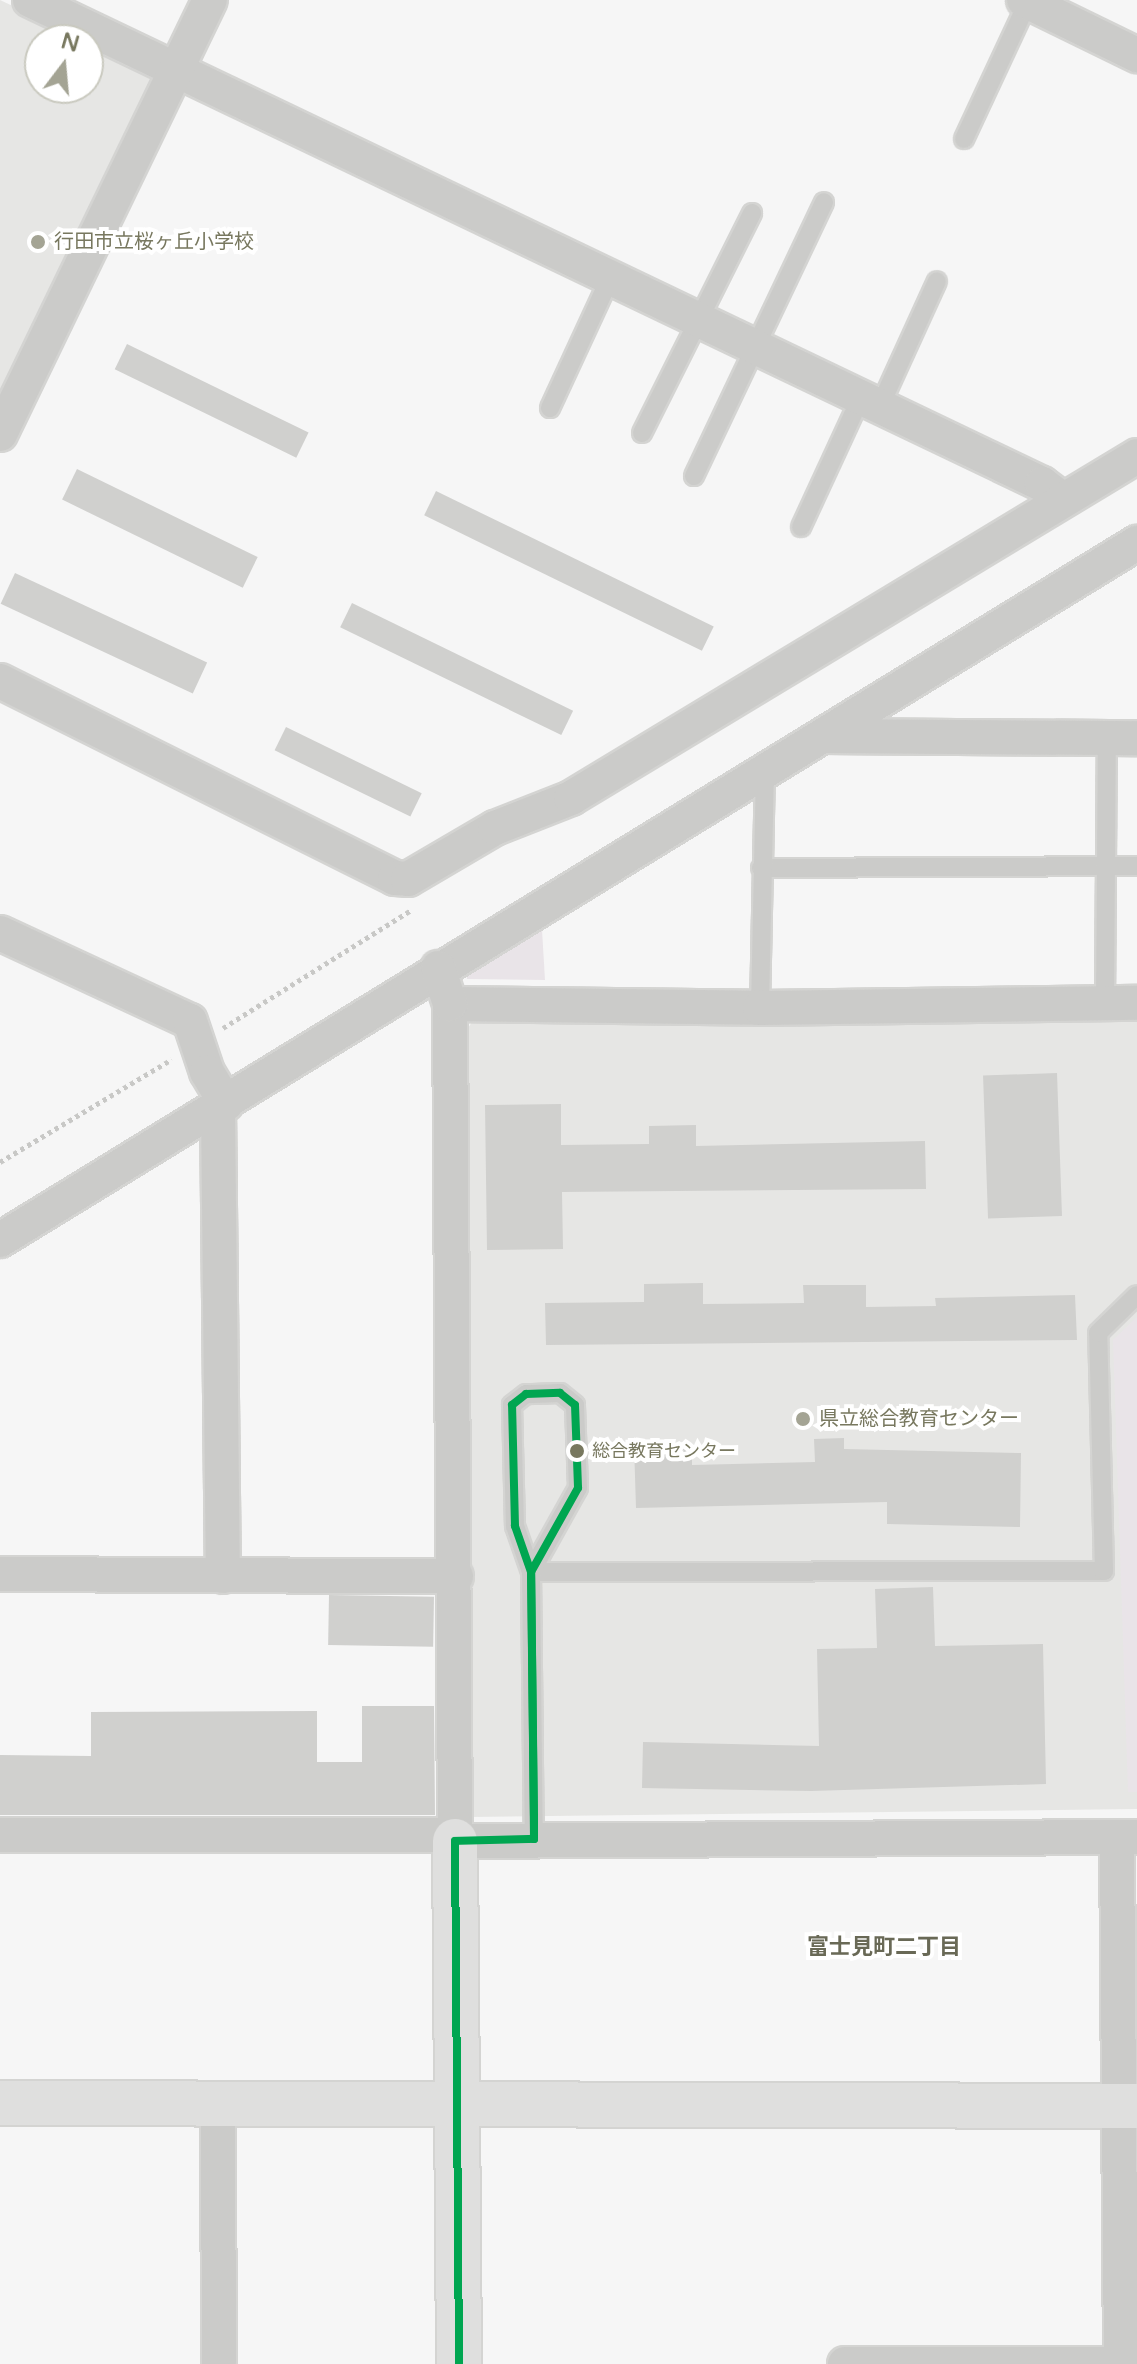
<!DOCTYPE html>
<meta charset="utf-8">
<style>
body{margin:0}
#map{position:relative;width:1137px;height:2364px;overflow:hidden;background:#f6f6f6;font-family:"Varela Round","Noto Sans JP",sans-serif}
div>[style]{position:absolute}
.built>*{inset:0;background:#e6e6e4}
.green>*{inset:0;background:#e9e4e8}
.building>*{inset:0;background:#d0d0ce;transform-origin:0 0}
.path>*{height:5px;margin-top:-2.5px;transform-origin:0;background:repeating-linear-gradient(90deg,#c8c8c6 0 4px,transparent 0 8px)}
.roads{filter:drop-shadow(2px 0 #d4d4d2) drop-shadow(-2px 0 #d4d4d2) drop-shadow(0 2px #d4d4d2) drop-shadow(0 -2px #d4d4d2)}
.lane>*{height:18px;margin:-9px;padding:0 9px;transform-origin:9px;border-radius:9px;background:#cbcbc9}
.street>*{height:34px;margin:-17px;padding:0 17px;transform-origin:17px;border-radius:17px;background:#cbcbc9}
.secondary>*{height:44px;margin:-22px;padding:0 22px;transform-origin:22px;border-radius:22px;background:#dfdfde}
.bus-1>*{height:8px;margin:-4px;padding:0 4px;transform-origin:4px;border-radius:4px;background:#00a651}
.dots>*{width:22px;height:22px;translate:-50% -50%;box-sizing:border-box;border:4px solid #fff;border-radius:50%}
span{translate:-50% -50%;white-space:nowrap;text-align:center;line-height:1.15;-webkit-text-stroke:8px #fff;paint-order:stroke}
.bus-label{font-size:18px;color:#78785f}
.left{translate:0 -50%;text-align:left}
.poi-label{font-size:20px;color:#78785f}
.neighbourhood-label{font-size:22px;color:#696956;font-weight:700}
.north{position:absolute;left:24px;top:24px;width:80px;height:80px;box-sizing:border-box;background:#fff;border:2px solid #c9c9bf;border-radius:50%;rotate:16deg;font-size:22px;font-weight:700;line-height:32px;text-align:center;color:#78785f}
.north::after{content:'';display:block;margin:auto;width:28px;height:36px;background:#a4a494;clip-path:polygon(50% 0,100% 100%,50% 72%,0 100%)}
</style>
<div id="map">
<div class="built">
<div style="clip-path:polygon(0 0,85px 40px,40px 40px,40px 88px,88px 88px,88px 42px,160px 75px,0 395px)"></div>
<div style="clip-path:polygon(1137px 1018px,1137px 1809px,470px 1817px,467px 1030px,473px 1020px)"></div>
</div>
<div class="green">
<div style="clip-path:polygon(541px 913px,545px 980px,467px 979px,465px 960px)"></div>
<div style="clip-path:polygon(1137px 1317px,1137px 1792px,1128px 1792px,1113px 1340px)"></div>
</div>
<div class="building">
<div style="left:127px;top:344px;width:202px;height:28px;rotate:26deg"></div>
<div style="left:77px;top:469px;width:201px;height:34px;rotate:26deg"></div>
<div style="left:436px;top:491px;width:309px;height:27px;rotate:26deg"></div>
<div style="left:15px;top:573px;width:212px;height:34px;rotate:25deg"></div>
<div style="left:352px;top:603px;width:246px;height:27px;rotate:26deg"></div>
<div style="left:286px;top:727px;width:151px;height:26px;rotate:26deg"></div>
<div style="left:1057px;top:1073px;width:143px;height:74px;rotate:88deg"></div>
<div style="clip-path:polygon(561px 1104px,561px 1145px,649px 1144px,649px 1126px,696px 1125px,696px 1146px,925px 1141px,926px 1189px,562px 1192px,563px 1249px,487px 1250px,485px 1105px)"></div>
<div style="clip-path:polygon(703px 1283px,703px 1304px,804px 1303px,803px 1285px,866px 1285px,866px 1307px,936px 1306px,935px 1298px,1075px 1295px,1077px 1340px,546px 1345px,545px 1303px,644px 1302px,644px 1284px)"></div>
<div style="clip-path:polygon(844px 1438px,844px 1449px,1021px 1453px,1020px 1527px,887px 1524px,887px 1502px,636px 1508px,634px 1445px,692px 1443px,692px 1465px,815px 1462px,814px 1439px)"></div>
<div style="clip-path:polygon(933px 1587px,935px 1646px,1043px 1644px,1046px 1784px,811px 1791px,642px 1788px,643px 1742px,819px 1746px,817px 1649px,877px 1648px,875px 1589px)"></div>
<div style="left:329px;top:1595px;width:105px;height:50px;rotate:1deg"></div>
<div style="clip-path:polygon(362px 1706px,434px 1706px,435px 1815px,0 1815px,0 1755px,91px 1756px,91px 1712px,317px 1711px,317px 1762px,362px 1762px)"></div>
</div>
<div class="path">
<div style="left:223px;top:1028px;width:222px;rotate:-32.1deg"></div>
<div style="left:0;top:1162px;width:200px;rotate:-30.9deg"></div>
</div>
<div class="roads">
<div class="lane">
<div style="left:964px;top:139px;width:151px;rotate:-65deg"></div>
<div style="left:880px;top:406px;width:137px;rotate:-65.5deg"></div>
<div style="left:550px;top:408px;width:145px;rotate:-65.2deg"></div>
<div style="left:642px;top:433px;width:246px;rotate:-63.4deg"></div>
<div style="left:694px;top:476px;width:303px;rotate:-64.6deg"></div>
<div style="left:801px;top:527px;width:143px;rotate:-65.2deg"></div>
<div style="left:761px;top:868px;width:376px;rotate:-0.3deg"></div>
<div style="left:1105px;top:1004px;width:266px;rotate:-89.6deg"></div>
<div style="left:760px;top:1008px;width:233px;rotate:-88.8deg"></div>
<div style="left:531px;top:1572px;width:573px;rotate:-0.1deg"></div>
<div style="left:1104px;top:1571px;width:238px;rotate:-91.4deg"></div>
<div style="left:1098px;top:1333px;width:54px;rotate:-44.3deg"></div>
<div style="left:531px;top:1572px;width:96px;rotate:-60.8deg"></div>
<div style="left:578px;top:1488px;width:83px;rotate:-92.1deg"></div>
<div style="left:575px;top:1405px;width:19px;rotate:-141deg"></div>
<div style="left:560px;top:1393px;width:34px;rotate:178deg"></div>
<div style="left:526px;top:1394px;width:18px;rotate:142deg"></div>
<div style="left:512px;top:1405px;width:121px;rotate:88.6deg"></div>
<div style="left:515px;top:1526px;width:49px;rotate:70.8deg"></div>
<div style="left:531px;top:1572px;width:267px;rotate:89.4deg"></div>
</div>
<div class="street">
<div style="left:30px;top:0;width:1122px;rotate:25.56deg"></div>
<div style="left:1042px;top:484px;width:26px;rotate:37deg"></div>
<div style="left:1024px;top:0;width:126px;rotate:26deg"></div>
<div style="left:0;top:434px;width:482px;rotate:-64.2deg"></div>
<div style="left:0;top:681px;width:441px;rotate:26.5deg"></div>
<div style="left:395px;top:878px;width:13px;rotate:4deg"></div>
<div style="left:408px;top:879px;width:101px;rotate:-30.4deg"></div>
<div style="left:495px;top:828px;width:82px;rotate:-21.5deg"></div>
<div style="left:571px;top:798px;width:661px;rotate:-31.14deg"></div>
<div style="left:824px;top:736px;width:313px;rotate:0.4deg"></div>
<div style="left:0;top:933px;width:209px;rotate:24.9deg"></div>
<div style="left:190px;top:1021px;width:54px;rotate:71.6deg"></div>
<div style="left:207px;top:1072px;width:37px;rotate:59deg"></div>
<div style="left:450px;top:1004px;width:310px;rotate:0.7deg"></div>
<div style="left:760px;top:1008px;width:377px;rotate:-0.8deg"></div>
<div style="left:218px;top:1109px;width:467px;rotate:89.4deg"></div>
<div style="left:0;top:1240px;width:1334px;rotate:-31.51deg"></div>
<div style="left:0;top:1574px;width:456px;rotate:0.3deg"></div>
<div style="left:0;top:1835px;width:453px"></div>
<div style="left:453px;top:1835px;width:6px;rotate:72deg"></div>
<div style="left:455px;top:1841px;width:837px;rotate:-90.34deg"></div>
<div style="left:450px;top:1004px;width:38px;rotate:-108deg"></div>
<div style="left:1117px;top:1837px;width:527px;rotate:89.57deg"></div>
<div style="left:455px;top:1841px;width:682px;rotate:-0.34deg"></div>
<div style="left:218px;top:2104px;width:260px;rotate:89.8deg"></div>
<div style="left:845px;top:2364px;width:292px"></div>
</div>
<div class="secondary">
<div style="left:455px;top:1841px;width:523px;rotate:89.56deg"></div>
<div style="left:0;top:2103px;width:1137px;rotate:0.15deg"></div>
</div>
</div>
<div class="bus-1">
<div style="left:560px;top:1393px;width:19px;rotate:39deg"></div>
<div style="left:575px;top:1405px;width:83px;rotate:87.9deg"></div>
<div style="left:578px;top:1488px;width:96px;rotate:119.2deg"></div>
<div style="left:531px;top:1572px;width:49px;rotate:-109.2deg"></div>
<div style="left:515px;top:1526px;width:121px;rotate:-91.4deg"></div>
<div style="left:512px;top:1405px;width:18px;rotate:-38deg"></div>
<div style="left:526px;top:1394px;width:34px;rotate:-2deg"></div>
<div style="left:531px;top:1572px;width:244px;rotate:89.3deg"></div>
<div style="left:534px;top:1816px;width:23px;rotate:90deg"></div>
<div style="left:534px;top:1839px;width:267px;rotate:-90.6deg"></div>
<div style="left:455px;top:1841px;width:523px;rotate:89.56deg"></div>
<div style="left:455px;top:1841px;width:79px;rotate:-1.5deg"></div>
</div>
<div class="dots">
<div style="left:38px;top:242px;background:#a4a494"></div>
<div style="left:803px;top:1419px;background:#a4a494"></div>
<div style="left:577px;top:1451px;background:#78785f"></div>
</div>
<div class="bus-label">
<span class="left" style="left:592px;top:1451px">総合教育センター</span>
</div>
<div class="poi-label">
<span class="left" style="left:54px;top:242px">行田市立桜ヶ丘小学校</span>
<span class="left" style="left:819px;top:1419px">県立総合教育センター</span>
</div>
<div class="neighbourhood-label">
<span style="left:884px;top:1948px">富士見町二丁目</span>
</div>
<div class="north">N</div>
</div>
